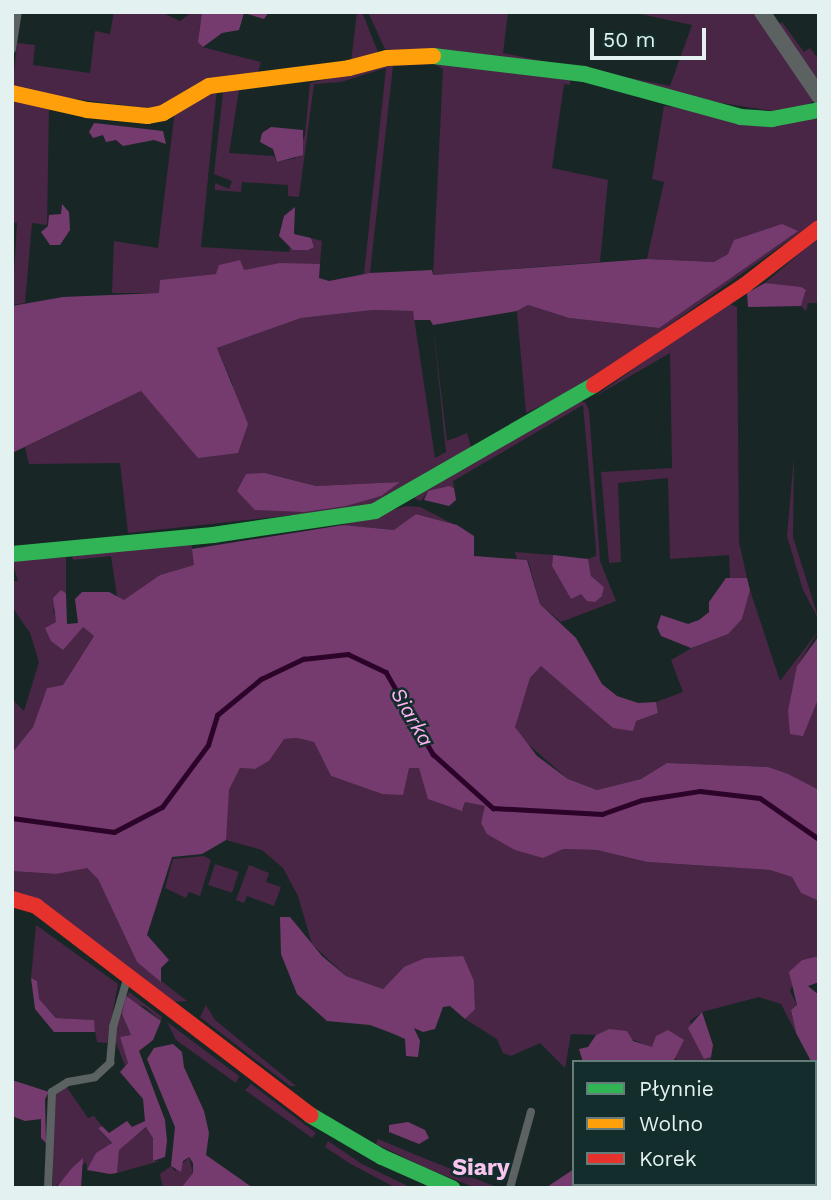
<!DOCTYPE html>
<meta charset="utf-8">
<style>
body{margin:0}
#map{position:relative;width:831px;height:1200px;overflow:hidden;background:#182726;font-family:"Work Sans",sans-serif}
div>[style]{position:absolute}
.green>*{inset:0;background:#492645;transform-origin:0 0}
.forest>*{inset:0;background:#753b6e}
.stream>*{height:4.5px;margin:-2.25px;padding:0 2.25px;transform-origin:2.25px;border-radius:2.25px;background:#2c0429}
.lane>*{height:8px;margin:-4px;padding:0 4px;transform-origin:4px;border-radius:4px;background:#5b6261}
.street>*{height:16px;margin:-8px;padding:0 8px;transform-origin:8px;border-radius:8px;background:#5b6261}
.fast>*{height:16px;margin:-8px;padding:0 8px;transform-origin:8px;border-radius:8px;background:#30b455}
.slow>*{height:16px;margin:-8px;padding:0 8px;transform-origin:8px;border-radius:8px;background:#ff9f0a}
.jam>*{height:16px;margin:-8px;padding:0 8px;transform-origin:8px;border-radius:8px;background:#e5322d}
span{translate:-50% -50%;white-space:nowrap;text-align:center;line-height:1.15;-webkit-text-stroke:5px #122d2b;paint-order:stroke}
.water-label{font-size:21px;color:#ffb0f0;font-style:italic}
.quarter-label{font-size:23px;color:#f9c5ee;font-weight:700}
.frame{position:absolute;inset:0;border:14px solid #e3f2f1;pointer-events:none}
.legend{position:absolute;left:572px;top:1060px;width:245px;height:126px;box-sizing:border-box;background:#122d2b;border:2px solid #667c7a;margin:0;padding:9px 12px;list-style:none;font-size:21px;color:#e3f2f1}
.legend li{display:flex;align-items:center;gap:14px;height:35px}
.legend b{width:35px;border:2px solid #667c7a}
.scale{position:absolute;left:590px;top:28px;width:116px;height:32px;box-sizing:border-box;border:4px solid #e3f2f1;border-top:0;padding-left:9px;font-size:21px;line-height:24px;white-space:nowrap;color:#e3f2f1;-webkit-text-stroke:5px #122d2b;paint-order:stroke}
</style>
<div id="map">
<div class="green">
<div style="clip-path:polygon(114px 12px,161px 12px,180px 21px,192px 12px,202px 12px,199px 33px,202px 47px,261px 62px,257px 75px,162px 110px,12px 91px,17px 43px,35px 45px,33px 65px,90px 73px,95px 31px,110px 34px)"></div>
<div style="clip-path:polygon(357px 12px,362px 12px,378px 52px,351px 62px)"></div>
<div style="clip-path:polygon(368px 12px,508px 12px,503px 53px,670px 86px,692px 25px,631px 12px,754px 12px,814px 101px,791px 114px,385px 49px)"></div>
<div style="clip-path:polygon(782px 22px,804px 52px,810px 48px,819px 60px,819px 86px,776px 27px)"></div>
<div style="clip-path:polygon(403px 61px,570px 76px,570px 85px,564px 84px,552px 168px,608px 180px,600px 262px,433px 275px,443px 69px,434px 64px,393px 66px,370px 273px,364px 274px,386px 68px,341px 82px,314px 84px,299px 197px,288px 196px,288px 185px,242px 182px,241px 192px,215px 190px,215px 183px,229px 189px,232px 181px,214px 174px,223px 92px,239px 90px,229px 153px,274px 156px,277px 162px,296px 158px,305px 135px,310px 83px)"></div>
<div style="clip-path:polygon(217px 88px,201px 247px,289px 252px,290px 247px,314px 246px,311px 238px,322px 241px,320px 264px,243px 270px,239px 260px,216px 274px,191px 277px,159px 293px,112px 293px,114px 241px,158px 248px,175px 110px)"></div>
<div style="clip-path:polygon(12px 99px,49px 107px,47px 225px,32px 223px,25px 303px,12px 305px,17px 223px,12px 222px)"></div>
<div style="clip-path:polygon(664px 106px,819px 119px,819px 219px,586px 384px,526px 413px,517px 311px,528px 305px,569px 318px,659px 328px,728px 254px,714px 262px,647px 259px,664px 182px,652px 179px)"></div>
<div style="clip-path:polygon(819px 237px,819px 303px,808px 303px,806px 311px,801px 306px,806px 291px,765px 283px)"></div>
<div style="clip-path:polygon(727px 303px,737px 307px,739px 542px,747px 578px,730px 578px,729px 555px,670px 559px,668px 478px,618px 483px,621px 562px,609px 563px,601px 472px,672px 468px,670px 353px,594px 397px)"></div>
<div style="clip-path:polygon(evenodd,373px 310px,413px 311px,435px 458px,446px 452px,433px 325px,447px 441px,467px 433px,472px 450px,367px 507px,128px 533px,120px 463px,29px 464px,25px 447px,141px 391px,162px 411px,233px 385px,217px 348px,301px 318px,373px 310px,265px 473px,316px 486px,400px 482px,304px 512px,265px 473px)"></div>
<div style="clip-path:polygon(577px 401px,585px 402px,589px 410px,600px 561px,616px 601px,561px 622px,540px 604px,528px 560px,517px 559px,515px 552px,553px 555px,552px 566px,571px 599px,581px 593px,587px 601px,602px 596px,604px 587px,591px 576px,588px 559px,596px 556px,596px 548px,583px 405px,453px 481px,454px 488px,428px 491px,421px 501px,414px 498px)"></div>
<div style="clip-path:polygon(794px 457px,793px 537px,819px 620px,803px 590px,787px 536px)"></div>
<div style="clip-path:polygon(406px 506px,420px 507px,453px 524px,417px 514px,394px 530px,343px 525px)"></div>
<div style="clip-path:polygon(191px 542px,195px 565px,160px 575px,124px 601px,117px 596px,111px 556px,73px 560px,72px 555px)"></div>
<div style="clip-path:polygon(66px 557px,66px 593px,61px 590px,53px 610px,57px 622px,46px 628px,68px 642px,83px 627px,94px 636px,63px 685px,47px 688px,33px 727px,12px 753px,12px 699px,24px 711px,39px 662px,30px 633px,12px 607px,12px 581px,18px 581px,12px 561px)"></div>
<div style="clip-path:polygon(750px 590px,780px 681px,819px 630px,797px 666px,813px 710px,819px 697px,819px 790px,768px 767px,667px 763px,641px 779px,597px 790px,568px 779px,521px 738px,515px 727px,517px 716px,530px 678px,541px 666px,613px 728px,658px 713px,656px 702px,683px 692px,671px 660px,742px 619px)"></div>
<div style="clip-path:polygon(297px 738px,314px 742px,331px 776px,382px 794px,409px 768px,419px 768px,463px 810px,465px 802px,486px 806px,481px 823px,563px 849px,597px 850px,647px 862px,771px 870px,792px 877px,801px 893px,819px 901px,819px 956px,802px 960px,790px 991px,797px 1005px,791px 1010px,796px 1033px,781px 1004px,759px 997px,702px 1012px,690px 1021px,704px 1059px,711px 1057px,710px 1062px,673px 1062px,677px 1059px,609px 1029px,596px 1035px,571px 1034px,565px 1068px,540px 1043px,511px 1056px,503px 1053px,497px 1039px,465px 1019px,475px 1008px,474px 981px,404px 967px,383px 989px,346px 976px,312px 944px,298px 896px,283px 868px,262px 850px,226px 840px,223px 830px,229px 790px,240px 768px,255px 769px,269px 761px,283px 739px)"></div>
<div style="clip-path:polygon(204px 856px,211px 860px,200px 896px,189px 892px,186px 898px,165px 888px,173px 859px)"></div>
<div style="left:215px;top:864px;width:25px;height:22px;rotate:18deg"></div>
<div style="clip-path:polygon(249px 865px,269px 873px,266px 882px,281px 887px,274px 906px,247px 896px,244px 903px,236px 900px)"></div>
<div style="clip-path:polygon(75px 867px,87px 868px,98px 879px,137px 962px,187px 1001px,172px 1002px,12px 892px,12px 871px,56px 874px)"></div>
<div style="clip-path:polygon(36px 925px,118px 984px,107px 1043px,97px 1042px,93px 1020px,57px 1018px,38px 999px,37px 981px,31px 978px)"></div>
<div style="clip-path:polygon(129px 992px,162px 1017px,161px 1021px,145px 1007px,126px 1001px,122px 1014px,131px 1035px,120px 1037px,128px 1063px,125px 1066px,115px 1040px,119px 1012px)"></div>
<div style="clip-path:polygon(206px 1005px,215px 1020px,296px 1086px,290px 1086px,200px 1017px)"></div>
<div style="clip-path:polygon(167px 1022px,239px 1076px,236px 1083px,176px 1040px)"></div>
<div style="clip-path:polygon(251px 1084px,316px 1133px,312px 1138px,245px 1090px)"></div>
<div style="clip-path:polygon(65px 1085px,88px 1118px,94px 1116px,102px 1126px,98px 1128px,112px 1144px,87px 1170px,86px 1162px,53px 1188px,52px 1099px)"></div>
<div style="clip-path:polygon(147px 1127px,153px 1138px,153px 1161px,160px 1161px,117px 1173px,119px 1149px)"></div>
<div style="clip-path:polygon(378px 1139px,421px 1157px,499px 1188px,476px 1188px,426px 1168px,376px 1144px)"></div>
<div style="clip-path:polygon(328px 1141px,362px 1164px,412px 1188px,396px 1188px,349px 1163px,325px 1147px)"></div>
<div style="clip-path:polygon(189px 1157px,193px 1173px,181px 1188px,163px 1188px,160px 1174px,171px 1166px,175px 1171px)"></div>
</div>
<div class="forest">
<div style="clip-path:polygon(202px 12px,269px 12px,264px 19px,244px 13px,239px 30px,222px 33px,203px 47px,198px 42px)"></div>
<div style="clip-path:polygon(94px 123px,163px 131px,166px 144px,154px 140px,123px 146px,116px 140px,106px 142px,103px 135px,93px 138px,89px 132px)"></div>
<div style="clip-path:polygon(271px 127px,303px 130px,303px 155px,277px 162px,273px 149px,260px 142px,262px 133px)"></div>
<div style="clip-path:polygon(62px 204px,69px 212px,70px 230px,60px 245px,50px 245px,41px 232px,48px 226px,49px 215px,61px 214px)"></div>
<div style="clip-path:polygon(295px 207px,294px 234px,311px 238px,314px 247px,308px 250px,293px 250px,279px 236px,284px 216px)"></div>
<div style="clip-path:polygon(782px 224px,798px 231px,659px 328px,569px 318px,528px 305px,517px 311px,433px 325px,430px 320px,414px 320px,413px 311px,373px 310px,301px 318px,217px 348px,248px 424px,238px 453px,198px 458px,141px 391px,12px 453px,12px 306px,63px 297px,159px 293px,160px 280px,216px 274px,219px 265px,240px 260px,244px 270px,280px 263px,320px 264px,319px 278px,329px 281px,370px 273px,432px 270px,433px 275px,647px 259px,714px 262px,728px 254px,734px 240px)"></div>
<div style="clip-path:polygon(765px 283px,801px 287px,806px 290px,801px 306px,748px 307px,747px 293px)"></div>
<div style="clip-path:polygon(265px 473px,316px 486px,400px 482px,381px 496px,346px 506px,304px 512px,255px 510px,237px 491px,246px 474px)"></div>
<div style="clip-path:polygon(449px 486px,454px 488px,456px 500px,449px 506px,424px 500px,428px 491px)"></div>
<div style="clip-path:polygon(416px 514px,457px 525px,474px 536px,474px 556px,527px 560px,540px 604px,576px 638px,602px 684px,617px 696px,638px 703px,656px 702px,658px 713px,636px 721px,633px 731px,613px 728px,541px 666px,530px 678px,515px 727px,537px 756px,568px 779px,597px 790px,641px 779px,667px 763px,768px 767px,788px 774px,819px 790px,819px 901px,801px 893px,792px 877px,770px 870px,647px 862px,597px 850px,563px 849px,543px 858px,515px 850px,487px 834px,481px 823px,485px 806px,465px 802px,462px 811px,428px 799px,419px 768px,409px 768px,403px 795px,382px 794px,331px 776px,314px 742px,297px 738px,284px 739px,269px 761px,255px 769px,240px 768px,229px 790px,226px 840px,202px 854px,172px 857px,147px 935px,169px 960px,161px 968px,161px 982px,137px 962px,98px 879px,87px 868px,56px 874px,12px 871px,12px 753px,33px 727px,47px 688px,63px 685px,94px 636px,83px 627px,63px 650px,51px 641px,45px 628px,56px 622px,53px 598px,61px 590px,66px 593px,67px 624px,78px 623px,75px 599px,82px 592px,109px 592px,124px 600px,160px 575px,194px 565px,192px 549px,343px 525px,394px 530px)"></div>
<div style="clip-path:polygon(553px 555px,588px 559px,591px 576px,604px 587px,602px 596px,595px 602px,587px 601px,581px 594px,571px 599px,552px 566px)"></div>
<div style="clip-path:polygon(726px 578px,747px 578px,750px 590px,742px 619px,728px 634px,691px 648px,661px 636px,657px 627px,661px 615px,688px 624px,699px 620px,709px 612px,709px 602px)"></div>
<div style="clip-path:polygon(819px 636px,819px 697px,803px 736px,790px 734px,788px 711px,797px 666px)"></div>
<div style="clip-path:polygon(280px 917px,290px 917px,322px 956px,346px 976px,383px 989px,404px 967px,425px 958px,463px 956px,474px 981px,475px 1009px,465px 1019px,450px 1006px,443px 1007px,435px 1029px,423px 1032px,414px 1028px,420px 1041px,418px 1057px,406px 1056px,405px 1039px,394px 1034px,370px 1025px,327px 1021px,297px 994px,281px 954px)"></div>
<div style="clip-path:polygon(819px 956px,819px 982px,808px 986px,819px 995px,819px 1076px,796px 1033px,791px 1010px,797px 1005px,789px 972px,802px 960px)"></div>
<div style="clip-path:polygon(31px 978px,37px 981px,39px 999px,56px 1018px,94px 1020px,95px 1032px,54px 1032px,35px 1009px)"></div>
<div style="clip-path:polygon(126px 996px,161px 1021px,153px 1040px,139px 1051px,165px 1120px,167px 1141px,165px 1157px,153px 1161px,153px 1138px,146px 1127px,119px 1150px,117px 1173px,110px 1174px,87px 1170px,96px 1153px,112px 1143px,98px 1128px,102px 1126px,109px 1133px,127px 1121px,132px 1127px,145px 1121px,143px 1099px,120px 1072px,128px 1063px,120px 1037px,131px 1035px,122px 1014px)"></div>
<div style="clip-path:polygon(702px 1012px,713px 1045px,711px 1057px,704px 1059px,688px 1028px)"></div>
<div style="clip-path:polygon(609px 1029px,627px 1031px,633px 1041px,652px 1047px,656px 1036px,668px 1030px,684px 1040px,673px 1062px,583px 1062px,579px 1049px,588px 1047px,596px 1035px)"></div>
<div style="clip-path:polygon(173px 1044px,182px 1052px,184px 1067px,204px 1111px,209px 1133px,206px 1155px,253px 1188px,181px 1188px,193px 1173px,193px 1163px,189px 1157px,183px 1161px,181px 1172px,171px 1166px,175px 1127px,147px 1059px,154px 1048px)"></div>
<div style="clip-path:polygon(12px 1080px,49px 1092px,45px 1099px,46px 1143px,41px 1138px,41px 1119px,25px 1121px,12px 1116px)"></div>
<div style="clip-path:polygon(408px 1122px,425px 1130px,429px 1138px,419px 1144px,389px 1132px,389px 1125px)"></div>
<div style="clip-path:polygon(83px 1158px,81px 1188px,56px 1188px,72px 1168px)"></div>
<div style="clip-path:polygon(574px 1169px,574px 1184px,594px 1188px,531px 1188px,547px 1187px)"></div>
</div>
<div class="stream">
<div style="left:12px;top:818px;width:103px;rotate:7.8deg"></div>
<div style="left:114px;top:832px;width:54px;rotate:-27.5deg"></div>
<div style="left:162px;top:807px;width:77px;rotate:-53.4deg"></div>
<div style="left:208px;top:745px;width:31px;rotate:-73deg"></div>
<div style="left:217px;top:715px;width:57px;rotate:-39.3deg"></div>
<div style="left:261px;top:679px;width:47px;rotate:-25.5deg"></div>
<div style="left:303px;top:659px;width:45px;rotate:-6.3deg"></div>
<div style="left:348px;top:654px;width:42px;rotate:25.3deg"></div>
<div style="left:386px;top:672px;width:95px;rotate:60.2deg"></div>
<div style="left:433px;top:754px;width:81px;rotate:42deg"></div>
<div style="left:493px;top:808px;width:109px;rotate:3.2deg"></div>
<div style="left:602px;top:814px;width:42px;rotate:-19.3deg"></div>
<div style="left:642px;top:800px;width:59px;rotate:-8.8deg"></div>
<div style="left:700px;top:791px;width:60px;rotate:6.7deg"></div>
<div style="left:760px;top:798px;width:72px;rotate:34.8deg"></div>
</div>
<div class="lane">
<div style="left:12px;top:49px;width:37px;rotate:-81deg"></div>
<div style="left:48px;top:1188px;width:96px;rotate:-87.6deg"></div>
<div style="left:52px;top:1092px;width:19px;rotate:-32deg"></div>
<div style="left:68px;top:1082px;width:27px;rotate:-10deg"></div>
<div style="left:95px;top:1077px;width:21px;rotate:-43deg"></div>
<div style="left:110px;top:1063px;width:36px;rotate:-85deg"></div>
<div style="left:113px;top:1027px;width:50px;rotate:-73.7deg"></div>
<div style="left:510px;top:1188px;width:79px;rotate:-74.6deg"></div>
</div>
<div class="street">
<div style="left:762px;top:12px;width:102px;rotate:55.8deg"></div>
<div style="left:815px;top:1147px;width:4px;rotate:-27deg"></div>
<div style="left:744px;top:1188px;width:10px;rotate:-24deg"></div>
</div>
<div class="fast">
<div style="left:433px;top:56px;width:152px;rotate:6.8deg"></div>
<div style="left:584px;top:74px;width:163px;rotate:15.3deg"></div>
<div style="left:741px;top:117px;width:31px;rotate:4deg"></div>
<div style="left:772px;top:119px;width:48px;rotate:-10.8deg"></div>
<div style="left:12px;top:554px;width:202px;rotate:-5.4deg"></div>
<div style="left:213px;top:535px;width:164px;rotate:-8.4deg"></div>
<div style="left:375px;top:511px;width:253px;rotate:-29.9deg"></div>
<div style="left:310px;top:1115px;width:83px;rotate:30.3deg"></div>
<div style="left:382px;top:1157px;width:77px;rotate:23.9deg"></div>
</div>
<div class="slow">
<div style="left:12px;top:93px;width:77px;rotate:12.8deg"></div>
<div style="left:87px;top:110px;width:61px;rotate:5.6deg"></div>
<div style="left:148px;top:116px;width:15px;rotate:-11deg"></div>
<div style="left:163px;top:113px;width:53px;rotate:-30.4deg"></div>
<div style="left:209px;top:86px;width:141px;rotate:-7.3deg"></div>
<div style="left:349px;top:68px;width:39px;rotate:-15deg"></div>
<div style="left:387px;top:58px;width:46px;rotate:-2.5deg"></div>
</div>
<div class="jam">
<div style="left:594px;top:385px;width:181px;rotate:-33.5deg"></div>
<div style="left:745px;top:285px;width:93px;rotate:-37.6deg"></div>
<div style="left:12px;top:899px;width:25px;rotate:16deg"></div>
<div style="left:36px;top:906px;width:345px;rotate:37.3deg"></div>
</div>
<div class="water-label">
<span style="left:412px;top:717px;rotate:60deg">Siarka</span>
</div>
<div class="quarter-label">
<span style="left:481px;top:1168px">Siary</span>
</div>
<div class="frame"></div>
<ul class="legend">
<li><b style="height:9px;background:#30b455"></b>Płynnie</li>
<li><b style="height:9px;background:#ff9f0a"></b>Wolno</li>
<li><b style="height:9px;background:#e5322d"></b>Korek</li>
</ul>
<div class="scale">50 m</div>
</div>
